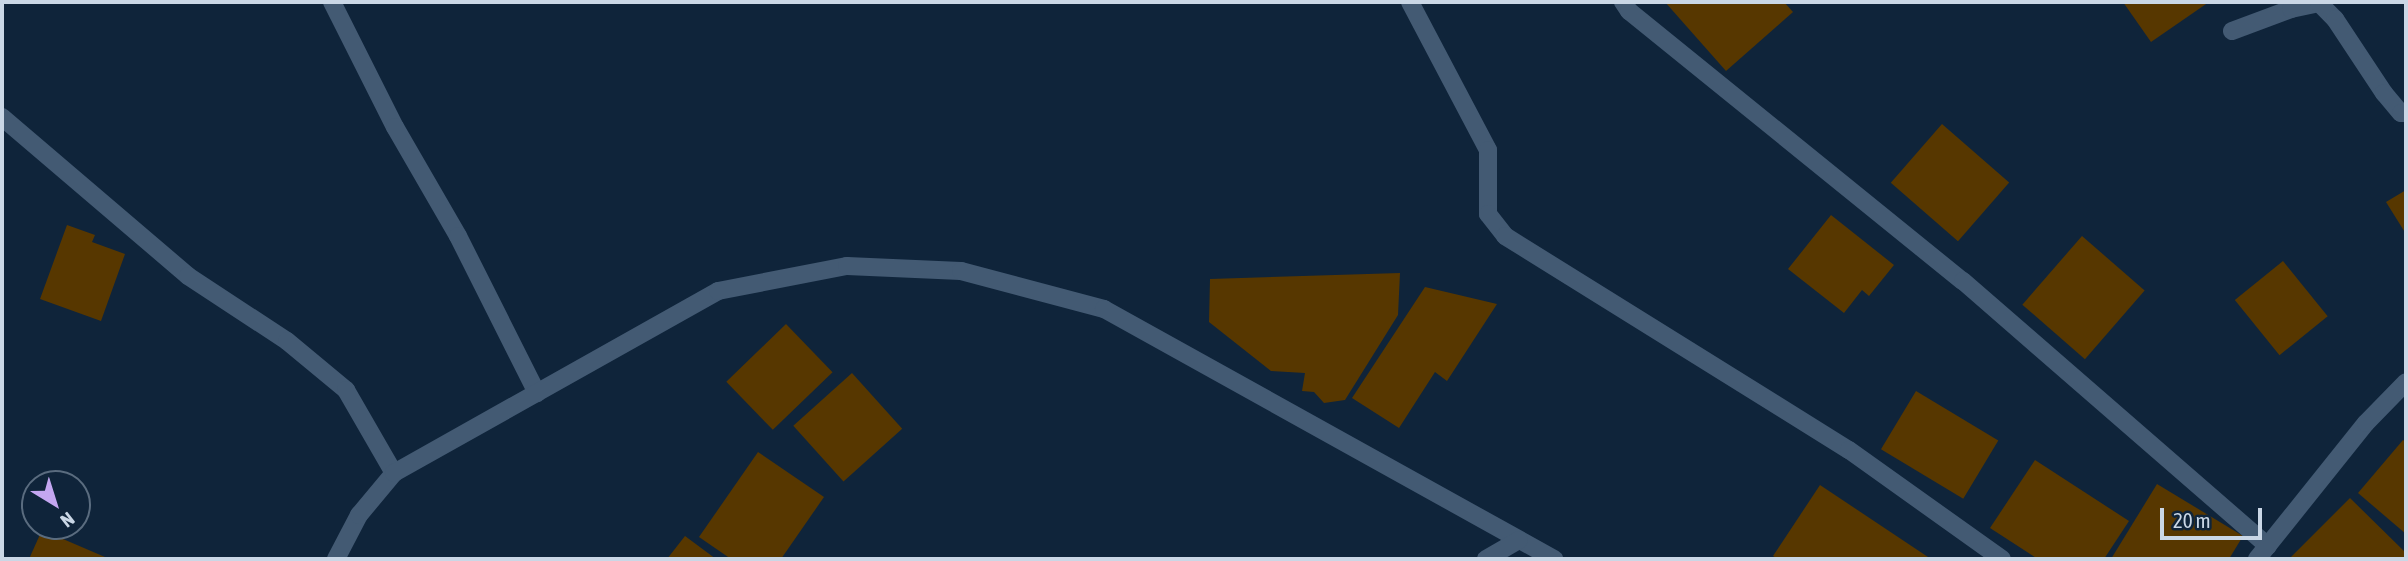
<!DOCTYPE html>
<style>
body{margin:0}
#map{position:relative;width:2408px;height:561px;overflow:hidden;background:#0f243a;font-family:"Asap Condensed",sans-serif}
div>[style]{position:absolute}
.building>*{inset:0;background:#573700;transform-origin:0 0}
.minor>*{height:18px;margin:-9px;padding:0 9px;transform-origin:9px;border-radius:9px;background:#435a73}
span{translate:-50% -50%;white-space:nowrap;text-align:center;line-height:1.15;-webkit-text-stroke:5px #0f243a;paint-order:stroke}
.frame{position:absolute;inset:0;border:4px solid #cad7e6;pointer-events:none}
.north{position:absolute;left:21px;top:470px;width:70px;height:70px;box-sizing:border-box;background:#0f243a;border:2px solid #5a6c7f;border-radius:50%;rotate:142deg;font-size:19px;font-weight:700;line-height:28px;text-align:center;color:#cad7e6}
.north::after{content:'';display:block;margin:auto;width:24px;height:32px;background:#c4a7f1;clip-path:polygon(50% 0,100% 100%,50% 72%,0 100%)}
.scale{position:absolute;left:2160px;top:508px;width:102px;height:32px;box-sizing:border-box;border:4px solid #cad7e6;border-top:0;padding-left:9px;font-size:21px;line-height:24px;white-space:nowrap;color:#cad7e6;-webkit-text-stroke:5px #0f243a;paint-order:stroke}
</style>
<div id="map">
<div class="building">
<div style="clip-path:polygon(1665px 2px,1784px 2px,1793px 12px,1726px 71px)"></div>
<div style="clip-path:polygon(2123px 2px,2209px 2px,2151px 42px)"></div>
<div style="left:1942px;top:124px;width:89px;height:78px;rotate:41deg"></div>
<div style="clip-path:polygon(2406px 190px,2406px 234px,2386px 202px)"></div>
<div style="clip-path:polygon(1831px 215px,1894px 265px,1869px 296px,1862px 290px,1844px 313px,1788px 269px)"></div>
<div style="clip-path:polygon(67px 225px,95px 235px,92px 242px,125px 254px,101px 321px,40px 299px)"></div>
<div style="left:2082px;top:236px;width:83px;height:91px;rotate:41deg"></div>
<div style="left:2283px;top:261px;width:71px;height:62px;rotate:51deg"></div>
<div style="clip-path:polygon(1400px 273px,1398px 315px,1345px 400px,1324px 403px,1314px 392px,1302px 391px,1305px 373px,1271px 371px,1209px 322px,1210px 279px)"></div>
<div style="clip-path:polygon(1425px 287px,1497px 304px,1447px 381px,1435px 372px,1399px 428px,1352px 398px)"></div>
<div style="left:786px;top:324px;width:67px;height:83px;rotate:46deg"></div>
<div style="left:852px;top:373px;width:75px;height:79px;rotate:48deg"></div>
<div style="left:1916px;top:391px;width:96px;height:68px;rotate:31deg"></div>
<div style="clip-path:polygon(2403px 440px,2406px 442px,2406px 534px,2358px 493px)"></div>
<div style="clip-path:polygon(758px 452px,824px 497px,781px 559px,731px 559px,699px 537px)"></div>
<div style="clip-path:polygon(2035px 460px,2129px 521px,2104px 559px,2038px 559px,1990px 528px)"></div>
<div style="clip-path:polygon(2157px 484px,2243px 536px,2229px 559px,2111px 559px)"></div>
<div style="clip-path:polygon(1820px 485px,1931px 559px,1778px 559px,1773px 556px)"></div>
<div style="clip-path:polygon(2350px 498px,2406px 553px,2406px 559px,2289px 559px)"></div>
<div style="clip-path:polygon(42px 530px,105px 557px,105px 559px,29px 559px)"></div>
<div style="clip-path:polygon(685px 536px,716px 559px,667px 559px)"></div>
</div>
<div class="minor">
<div style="left:332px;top:2px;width:140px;rotate:63.3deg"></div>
<div style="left:395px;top:127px;width:126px;rotate:60deg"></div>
<div style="left:458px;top:236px;width:176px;rotate:63.3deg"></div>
<div style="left:1410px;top:2px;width:167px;rotate:62.2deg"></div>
<div style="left:1488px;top:150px;width:64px;rotate:90deg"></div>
<div style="left:1488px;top:214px;width:28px;rotate:52deg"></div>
<div style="left:1505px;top:236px;width:405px;rotate:31.9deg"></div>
<div style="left:1849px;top:450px;width:188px;rotate:35.5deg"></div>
<div style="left:1623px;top:2px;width:11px;rotate:56deg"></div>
<div style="left:1629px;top:11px;width:429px;rotate:39deg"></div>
<div style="left:1963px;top:281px;width:404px;rotate:41deg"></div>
<div style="left:2232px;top:31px;width:63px;rotate:-20.4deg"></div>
<div style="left:2291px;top:9px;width:29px;rotate:-12deg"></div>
<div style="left:2319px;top:3px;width:23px;rotate:45deg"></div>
<div style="left:2335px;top:19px;width:89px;rotate:56.5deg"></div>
<div style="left:2384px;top:93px;width:26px;rotate:50deg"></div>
<div style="left:2401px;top:113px;width:5px"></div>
<div style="left:2px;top:117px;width:245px;rotate:40.5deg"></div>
<div style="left:188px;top:276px;width:118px;rotate:33.3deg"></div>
<div style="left:287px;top:341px;width:77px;rotate:39.7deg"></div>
<div style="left:346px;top:390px;width:96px;rotate:60deg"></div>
<div style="left:336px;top:559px;width:50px;rotate:-62.4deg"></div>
<div style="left:359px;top:515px;width:55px;rotate:-50.2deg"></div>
<div style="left:394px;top:473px;width:372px;rotate:-29.3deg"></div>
<div style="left:718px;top:291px;width:131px;rotate:-11deg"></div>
<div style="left:847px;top:266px;width:114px;rotate:2.5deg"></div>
<div style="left:961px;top:271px;width:148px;rotate:14.9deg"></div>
<div style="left:1104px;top:309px;width:515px;rotate:29.05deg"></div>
<div style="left:1486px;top:559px;width:38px;rotate:-30deg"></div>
<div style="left:2257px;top:559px;width:174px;rotate:-51.3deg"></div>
<div style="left:2366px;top:423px;width:57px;rotate:-45.7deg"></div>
</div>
<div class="frame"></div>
<div class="north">N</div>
<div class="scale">20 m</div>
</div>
